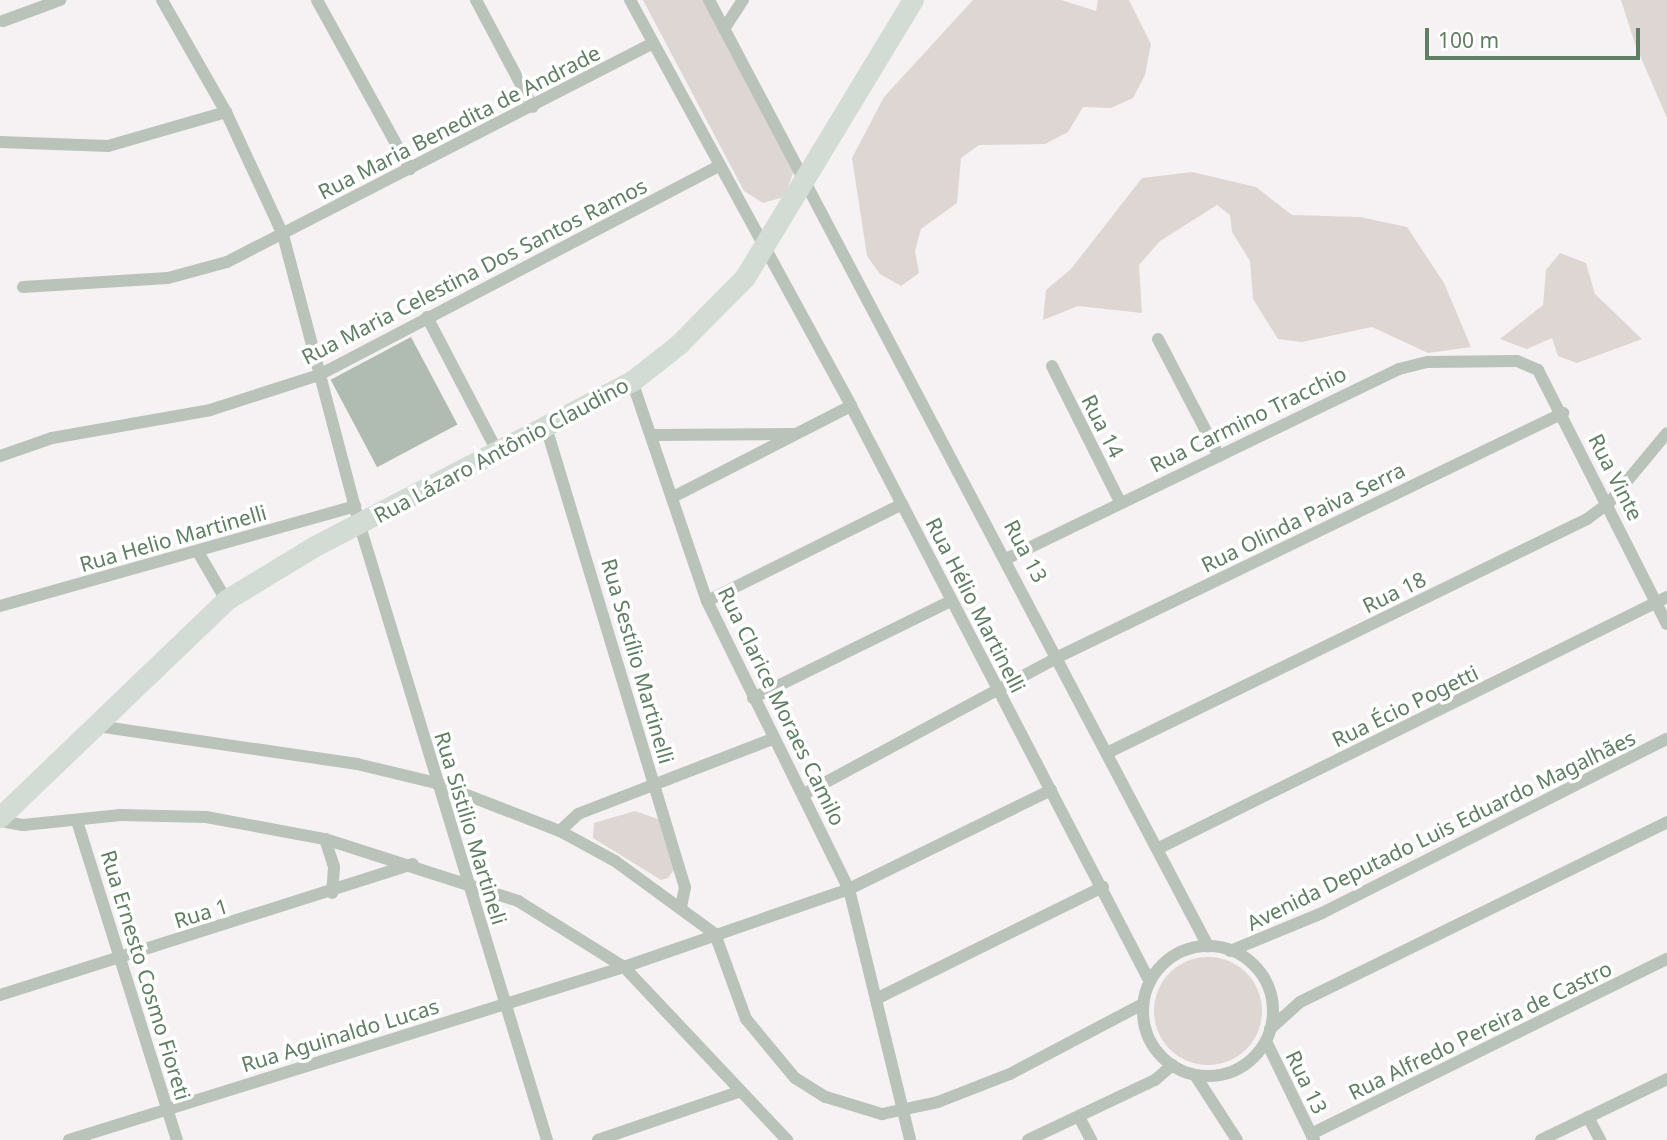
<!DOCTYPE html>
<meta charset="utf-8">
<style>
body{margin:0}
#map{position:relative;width:1667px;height:1140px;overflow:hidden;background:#f6f2f3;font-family:"Noto Sans",sans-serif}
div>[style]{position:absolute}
.green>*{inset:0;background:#ddd6d3}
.round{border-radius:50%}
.building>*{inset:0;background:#b0bcb1;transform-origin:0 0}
.minor>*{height:12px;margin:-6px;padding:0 6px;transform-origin:6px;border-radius:6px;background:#b9c3ba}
.minor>.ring{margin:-6px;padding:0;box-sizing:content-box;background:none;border:12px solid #b9c3ba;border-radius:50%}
.major>*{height:21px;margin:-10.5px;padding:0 10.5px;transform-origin:10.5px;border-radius:10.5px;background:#d2dbd4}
span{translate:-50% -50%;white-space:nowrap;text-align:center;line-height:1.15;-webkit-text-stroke:7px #fff;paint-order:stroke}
.street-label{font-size:21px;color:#5f7e63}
.scale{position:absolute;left:1425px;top:28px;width:215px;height:32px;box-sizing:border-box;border:4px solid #5f7e63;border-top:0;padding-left:9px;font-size:21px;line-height:24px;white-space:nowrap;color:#5f7e63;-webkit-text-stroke:5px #fff;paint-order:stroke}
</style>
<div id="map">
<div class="green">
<div style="clip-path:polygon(643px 0,703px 0,794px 171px,784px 197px,763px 203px,744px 191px)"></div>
<div style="clip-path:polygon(973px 0,1061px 0,1096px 11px,1098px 0,1129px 0,1151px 44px,1145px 75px,1133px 98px,1111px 108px,1083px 107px,1068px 132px,1045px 144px,979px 145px,961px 158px,957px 203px,921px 229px,915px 251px,919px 273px,901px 286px,880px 274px,867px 256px,852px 158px,884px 97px)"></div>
<div style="clip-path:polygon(1621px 0,1667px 0,1667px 118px,1635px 44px)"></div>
<div style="clip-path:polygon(1192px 172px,1256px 187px,1292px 215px,1360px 217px,1407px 227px,1444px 283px,1471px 347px,1428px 353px,1372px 327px,1302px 342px,1278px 339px,1253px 299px,1250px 261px,1232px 232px,1230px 215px,1217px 205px,1160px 241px,1139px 265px,1142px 313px,1078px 306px,1043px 320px,1046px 290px,1071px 269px,1142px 178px)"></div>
<div style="clip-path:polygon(1560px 253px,1586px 263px,1595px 294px,1642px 339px,1577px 363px,1558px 356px,1552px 338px,1527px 349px,1500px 339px,1543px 305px,1546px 270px)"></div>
<div style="clip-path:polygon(635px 811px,658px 819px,674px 870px,668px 878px,661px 880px,593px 838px,594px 823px)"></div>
<div class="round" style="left:1154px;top:957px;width:108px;height:108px"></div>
</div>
<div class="building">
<div style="left:411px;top:337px;width:99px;height:91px;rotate:62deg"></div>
</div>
<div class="minor">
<div style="left:162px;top:0;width:129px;rotate:60.3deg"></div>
<div style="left:226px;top:112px;width:136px;rotate:65.1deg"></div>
<div style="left:283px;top:235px;width:301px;rotate:75.2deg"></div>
<div style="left:360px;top:526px;width:642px;rotate:73.06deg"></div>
<div style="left:317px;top:0;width:193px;rotate:61.2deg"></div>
<div style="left:476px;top:0;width:121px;rotate:62deg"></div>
<div style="left:630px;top:0;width:462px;rotate:61.4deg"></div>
<div style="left:851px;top:406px;width:649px;rotate:62.57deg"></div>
<div style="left:709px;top:0;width:1070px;rotate:62.19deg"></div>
<div style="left:3px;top:21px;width:61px;rotate:-20.2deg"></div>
<div style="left:724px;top:29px;width:35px;rotate:-57deg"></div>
<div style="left:0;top:142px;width:108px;rotate:2.1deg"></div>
<div style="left:108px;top:146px;width:123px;rotate:-16.1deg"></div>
<div style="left:23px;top:287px;width:145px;rotate:-3.6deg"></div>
<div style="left:168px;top:278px;width:61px;rotate:-15.2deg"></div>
<div style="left:227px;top:262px;width:479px;rotate:-27.2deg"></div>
<div style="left:427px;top:317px;width:153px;rotate:62.4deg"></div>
<div style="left:1158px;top:339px;width:132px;rotate:62.5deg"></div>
<div style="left:1052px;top:366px;width:152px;rotate:63.4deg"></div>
<div style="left:632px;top:381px;width:232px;rotate:71.2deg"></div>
<div style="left:707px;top:601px;width:321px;rotate:63.8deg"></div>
<div style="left:849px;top:889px;width:258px;rotate:76.3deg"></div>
<div style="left:546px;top:427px;width:481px;rotate:73.2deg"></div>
<div style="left:685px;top:887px;width:20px;rotate:101deg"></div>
<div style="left:653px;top:435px;width:140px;rotate:-0.4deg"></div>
<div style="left:0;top:456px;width:55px;rotate:-19.1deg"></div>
<div style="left:52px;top:438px;width:160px;rotate:-10deg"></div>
<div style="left:210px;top:410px;width:114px;rotate:-17.8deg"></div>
<div style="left:319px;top:375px;width:449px;rotate:-27.6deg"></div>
<div style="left:673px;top:497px;width:200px;rotate:-27.1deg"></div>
<div style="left:198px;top:552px;width:56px;rotate:59.7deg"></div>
<div style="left:1008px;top:558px;width:434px;rotate:-25.8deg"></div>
<div style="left:1399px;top:369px;width:30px;rotate:-14deg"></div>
<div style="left:1428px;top:362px;width:89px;rotate:-0.6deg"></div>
<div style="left:1517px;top:361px;width:23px;rotate:23deg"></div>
<div style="left:1538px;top:370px;width:285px;rotate:63.1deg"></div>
<div style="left:707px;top:601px;width:218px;rotate:-26.4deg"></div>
<div style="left:0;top:606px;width:369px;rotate:-15.7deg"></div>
<div style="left:753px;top:698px;width:220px;rotate:-26.1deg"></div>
<div style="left:97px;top:726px;width:263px;rotate:8.3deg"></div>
<div style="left:357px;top:764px;width:81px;rotate:13.5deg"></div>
<div style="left:436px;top:783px;width:133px;rotate:21.2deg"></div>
<div style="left:560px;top:831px;width:63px;rotate:28.6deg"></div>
<div style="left:615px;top:861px;width:124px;rotate:36.1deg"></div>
<div style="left:715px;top:934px;width:90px;rotate:70deg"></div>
<div style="left:746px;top:1019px;width:77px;rotate:50.3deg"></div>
<div style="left:795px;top:1078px;width:36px;rotate:32deg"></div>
<div style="left:826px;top:1097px;width:59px;rotate:16.9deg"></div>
<div style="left:882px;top:1114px;width:57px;rotate:-12.1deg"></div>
<div style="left:938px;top:1102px;width:77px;rotate:-21.3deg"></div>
<div style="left:1010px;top:1074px;width:150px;rotate:-27.8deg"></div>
<div style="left:1111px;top:751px;width:530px;rotate:-25.98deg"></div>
<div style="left:1587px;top:519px;width:26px;rotate:-36deg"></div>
<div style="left:1608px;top:504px;width:92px;rotate:-50.3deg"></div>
<div style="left:804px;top:794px;width:291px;rotate:-28.3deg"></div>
<div style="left:1060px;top:656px;width:559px;rotate:-25.79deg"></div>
<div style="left:0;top:821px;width:23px;rotate:10deg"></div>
<div style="left:23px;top:825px;width:98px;rotate:-5.9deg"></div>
<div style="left:120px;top:815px;width:86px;rotate:1.3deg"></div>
<div style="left:206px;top:817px;width:121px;rotate:10.5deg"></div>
<div style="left:325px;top:839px;width:203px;rotate:17.8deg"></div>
<div style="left:518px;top:901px;width:125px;rotate:31.9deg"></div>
<div style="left:624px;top:967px;width:238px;rotate:46.7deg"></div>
<div style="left:77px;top:821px;width:334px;rotate:72.6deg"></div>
<div style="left:560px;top:831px;width:25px;rotate:-43deg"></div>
<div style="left:578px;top:814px;width:208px;rotate:-21.1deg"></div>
<div style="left:325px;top:839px;width:29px;rotate:72deg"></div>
<div style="left:334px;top:867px;width:26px;rotate:94deg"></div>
<div style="left:1159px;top:848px;width:567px;rotate:-26.29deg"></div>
<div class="ring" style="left:1143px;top:946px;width:118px;height:118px"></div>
<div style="left:1230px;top:951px;width:100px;rotate:-22.4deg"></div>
<div style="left:1322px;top:913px;width:386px;rotate:-26.8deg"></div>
<div style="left:0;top:995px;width:433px;rotate:-17.6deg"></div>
<div style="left:878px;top:998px;width:251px;rotate:-26.3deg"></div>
<div style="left:1270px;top:1029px;width:40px;rotate:-42deg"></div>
<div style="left:1300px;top:1002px;width:409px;rotate:-26.1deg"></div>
<div style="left:1266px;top:1041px;width:110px;rotate:64.1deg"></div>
<div style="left:1195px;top:1075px;width:77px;rotate:57.1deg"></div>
<div style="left:1079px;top:1117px;width:26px;rotate:62deg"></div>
<div style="left:1588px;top:1117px;width:26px;rotate:62deg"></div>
<div style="left:1311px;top:1134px;width:397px;rotate:-26.2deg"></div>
<div style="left:69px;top:1140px;width:581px;rotate:-17.31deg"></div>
<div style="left:624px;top:967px;width:238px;rotate:-19.1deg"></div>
<div style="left:849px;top:889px;width:225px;rotate:-26.1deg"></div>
<div style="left:598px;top:1140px;width:151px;rotate:-18.9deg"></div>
<div style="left:1028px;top:1140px;width:140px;rotate:-25.3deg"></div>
<div style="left:1155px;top:1080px;width:23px;rotate:-41deg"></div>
<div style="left:1541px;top:1140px;width:140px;rotate:-25.8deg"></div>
</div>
<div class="major">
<div style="left:0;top:817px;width:313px;rotate:-43.8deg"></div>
<div style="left:226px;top:600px;width:102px;rotate:-31.3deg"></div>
<div style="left:313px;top:547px;width:360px;rotate:-27.5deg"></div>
<div style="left:632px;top:381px;width:60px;rotate:-38.2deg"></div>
<div style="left:679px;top:344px;width:94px;rotate:-45.4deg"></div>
<div style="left:745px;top:277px;width:324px;rotate:-58.8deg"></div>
</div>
<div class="street-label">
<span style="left:459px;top:122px;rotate:-27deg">Rua Maria Benedita de Andrade</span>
<span style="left:474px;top:271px;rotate:-27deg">Rua Maria Celestina Dos Santos Ramos</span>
<span style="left:1248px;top:419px;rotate:-26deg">Rua Carmino Tracchio</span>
<span style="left:1103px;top:426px;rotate:63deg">Rua 14</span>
<span style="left:501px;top:450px;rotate:-28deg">Rua Lázaro Antônio Claudino</span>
<span style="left:1616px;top:477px;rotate:63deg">Rua Vinte</span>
<span style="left:1303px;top:517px;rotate:-26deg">Rua Olinda Paiva Serra</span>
<span style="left:173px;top:538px;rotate:-16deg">Rua Helio Martinelli</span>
<span style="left:1026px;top:551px;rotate:62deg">Rua 13</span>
<span style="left:1394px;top:592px;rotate:-26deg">Rua 18</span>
<span style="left:976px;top:605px;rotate:63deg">Rua Hélio Martinelli</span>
<span style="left:638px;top:661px;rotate:74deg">Rua Sestílio Martinelli</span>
<span style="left:782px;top:706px;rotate:64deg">Rua Clarice Moraes Camilo</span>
<span style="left:1405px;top:706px;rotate:-26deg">Rua Écio Pogetti</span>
<span style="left:471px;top:828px;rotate:73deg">Rua Sistilio Martineli</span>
<span style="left:1441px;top:830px;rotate:-26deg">Avenida Deputado Luis Eduardo Magalhães</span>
<span style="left:201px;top:913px;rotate:-17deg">Rua 1</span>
<span style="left:146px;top:975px;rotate:73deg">Rua Ernesto Cosmo Fioreti</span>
<span style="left:1480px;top:1030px;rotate:-26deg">Rua Alfredo Pereira de Castro</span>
<span style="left:340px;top:1035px;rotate:-17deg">Rua Aguinaldo Lucas</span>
<span style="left:1307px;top:1082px;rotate:64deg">Rua 13</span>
</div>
<div class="scale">100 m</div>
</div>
